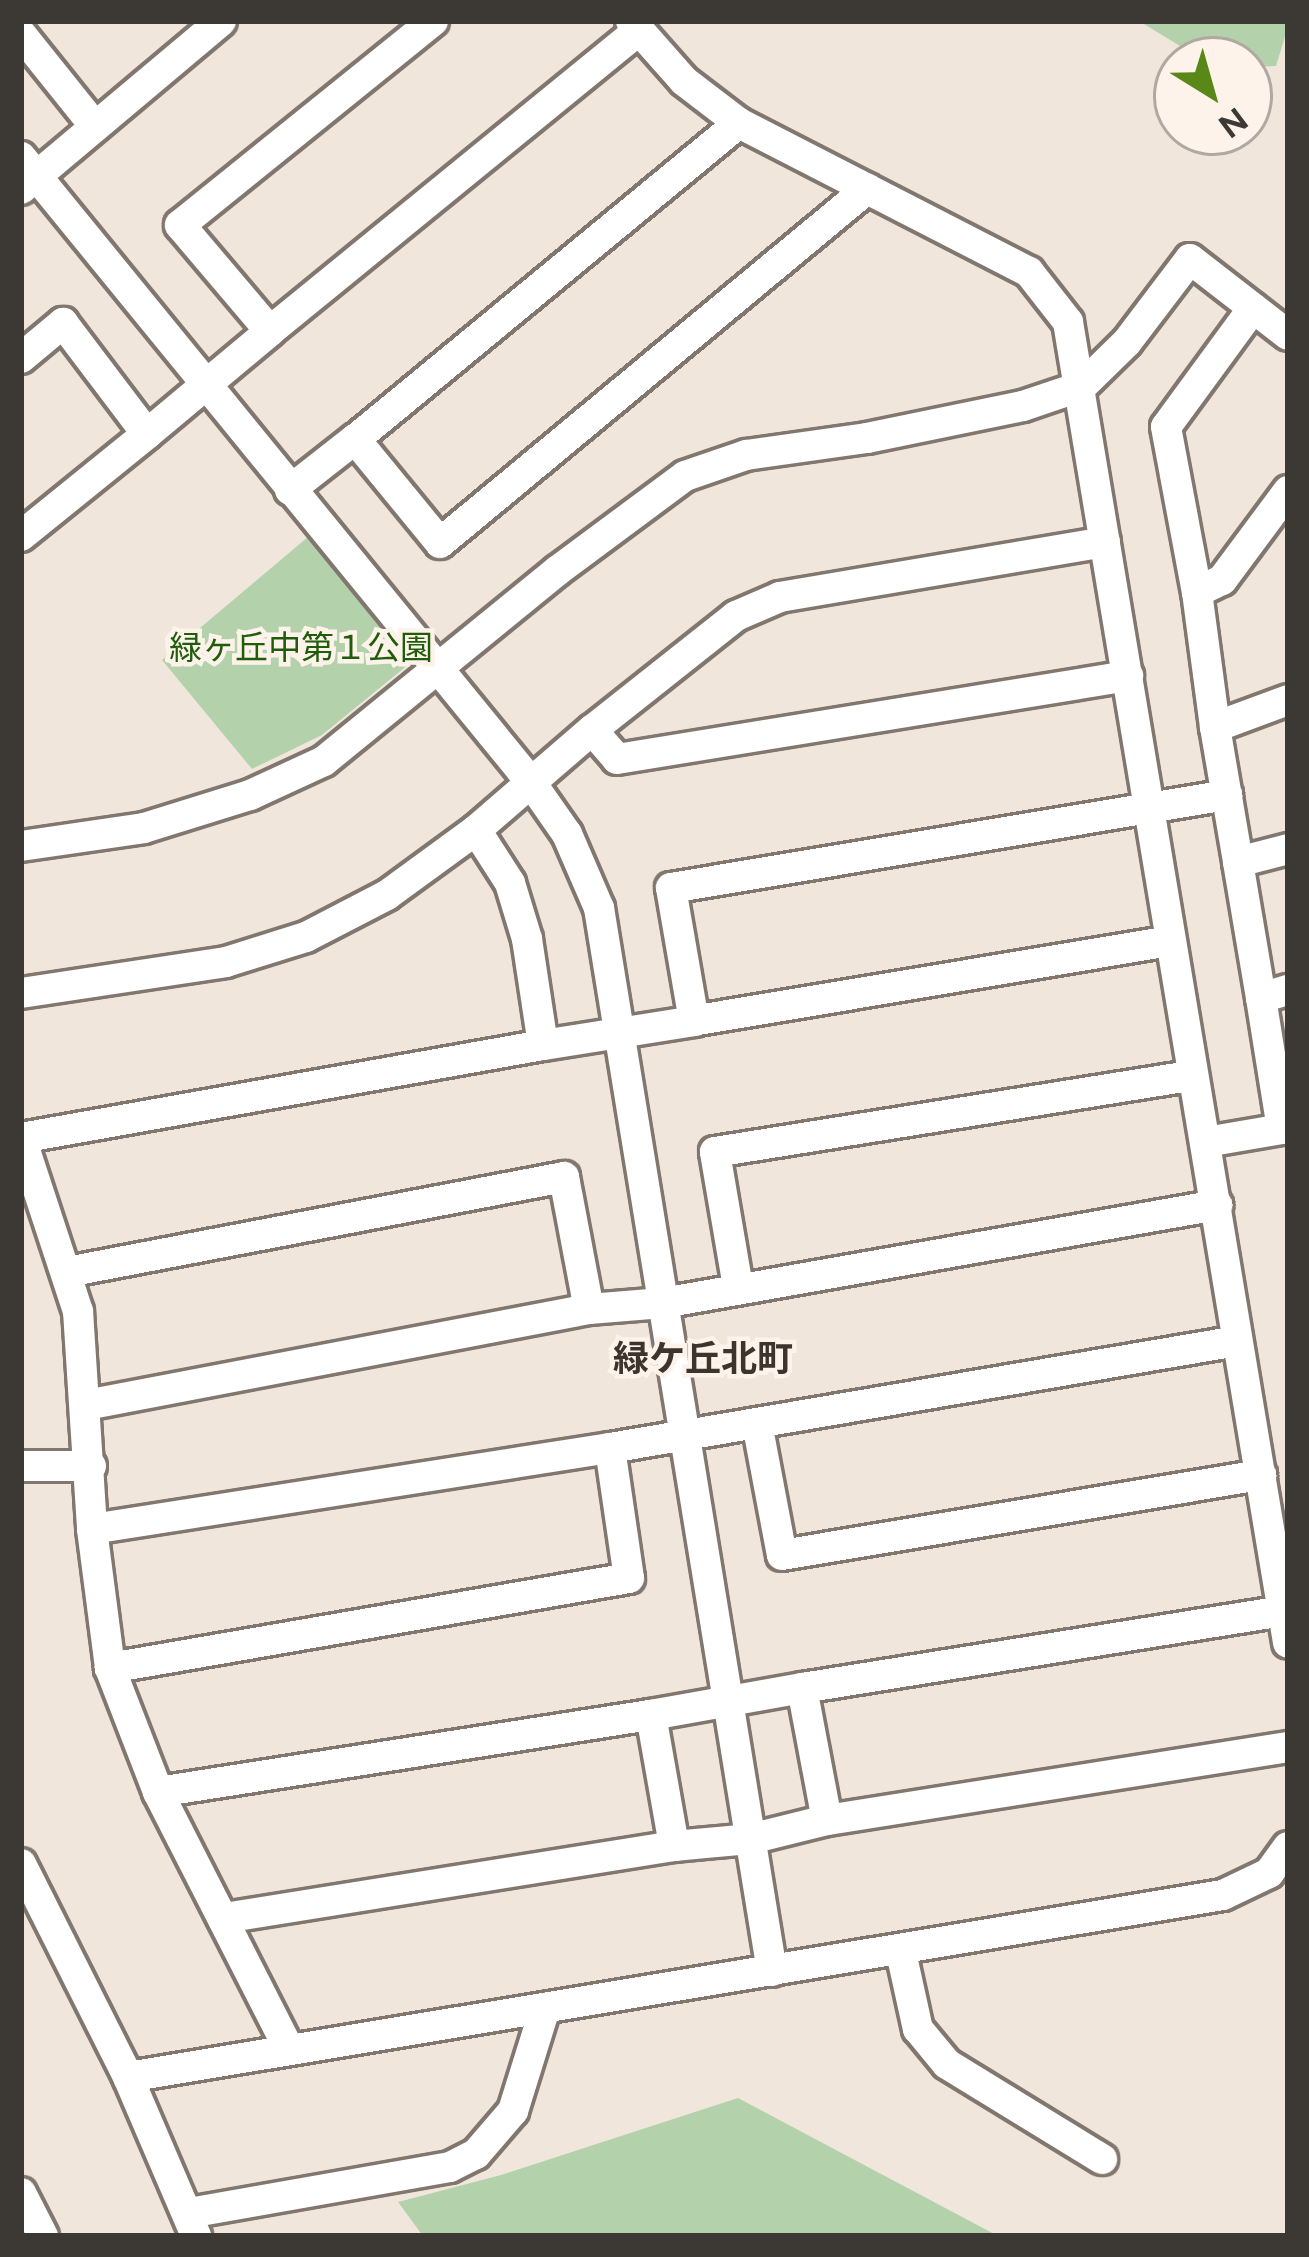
<!DOCTYPE html>
<meta charset="utf-8">
<style>
body{margin:0}
#map{position:relative;width:1309px;height:2257px;overflow:hidden;background:#f1e6dc;font-family:Figtree,"Noto Sans JP",sans-serif}
div>[style]{position:absolute}
.green>*{inset:0;background:#b3d2ac}
.roads{filter:drop-shadow(3px 0 #81776f) drop-shadow(-3px 0 #81776f) drop-shadow(0 3px #81776f) drop-shadow(0 -3px #81776f)}
.minor>*{height:30px;margin:-15px;padding:0 15px;transform-origin:15px;border-radius:15px;background:#fff}
span{translate:-50% -50%;white-space:nowrap;text-align:center;line-height:1.15;-webkit-text-stroke:9px #fef3ea;paint-order:stroke}
.park-label{font-size:33px;color:#1f5d0b}
.neighbourhood-label{font-size:36px;color:#3c342d;font-weight:700}
.frame{position:absolute;inset:0;border:24px solid #3c3834;pointer-events:none}
.north{position:absolute;left:1153px;top:36px;width:120px;height:120px;box-sizing:border-box;background:#fef3ea;border:3px solid #b0a8a1;border-radius:50%;rotate:143deg;font-size:33px;font-weight:700;line-height:48px;text-align:center;color:#3c3834}
.north::after{content:'';display:block;margin:auto;width:42px;height:54px;background:#5a8818;clip-path:polygon(50% 0,100% 100%,50% 72%,0 100%)}
</style>
<div id="map">
<div class="green">
<div style="clip-path:polygon(1139px 21px,1288px 21px,1288px 27px,1276px 66px,1249px 67px,1249px 60px,1203px 60px)"></div>
<div style="clip-path:polygon(315px 531px,420px 655px,322px 735px,252px 769px,162px 660px)"></div>
<div style="clip-path:polygon(738px 2098px,998px 2236px,423px 2236px,398px 2202px,501px 2175px)"></div>
</div>
<div class="roads">
<div class="minor">
<div style="left:433px;top:21px;width:325px;rotate:141.1deg"></div>
<div style="left:180px;top:225px;width:139px;rotate:49.7deg"></div>
<div style="left:270px;top:331px;width:476px;rotate:-39.2deg"></div>
<div style="left:631px;top:21px;width:80px;rotate:48.5deg"></div>
<div style="left:684px;top:81px;width:69px;rotate:37.4deg"></div>
<div style="left:739px;top:123px;width:326px;rotate:27.2deg"></div>
<div style="left:1029px;top:272px;width:63px;rotate:52deg"></div>
<div style="left:1068px;top:322px;width:1339px;rotate:80.54deg"></div>
<div style="left:21px;top:34px;width:117px;rotate:51.3deg"></div>
<div style="left:739px;top:123px;width:497px;rotate:140.5deg"></div>
<div style="left:355px;top:439px;width:134px;rotate:50.7deg"></div>
<div style="left:440px;top:543px;width:555px;rotate:-39.66deg"></div>
<div style="left:21px;top:157px;width:805px;rotate:50.8deg"></div>
<div style="left:530px;top:781px;width:65px;rotate:55.1deg"></div>
<div style="left:567px;top:834px;width:81px;rotate:66.6deg"></div>
<div style="left:599px;top:908px;width:1077px;rotate:80.76deg"></div>
<div style="left:21px;top:189px;width:261px;rotate:-40deg"></div>
<div style="left:1253px;top:308px;width:147px;rotate:126.2deg"></div>
<div style="left:1166px;top:427px;width:168px;rotate:79.4deg"></div>
<div style="left:1197px;top:592px;width:28px;rotate:-26deg"></div>
<div style="left:1222px;top:580px;width:111px;rotate:-53.4deg"></div>
<div style="left:21px;top:358px;width:55px;rotate:-39.8deg"></div>
<div style="left:63px;top:323px;width:139px;rotate:52.9deg"></div>
<div style="left:147px;top:434px;width:162px;rotate:141deg"></div>
<div style="left:147px;top:434px;width:160px;rotate:-39.9deg"></div>
<div style="left:290px;top:490px;width:83px;rotate:-38.1deg"></div>
<div style="left:1105px;top:542px;width:330px;rotate:170.4deg"></div>
<div style="left:780px;top:597px;width:48px;rotate:156.6deg"></div>
<div style="left:736px;top:616px;width:184px;rotate:141.6deg"></div>
<div style="left:592px;top:730px;width:38px;rotate:49deg"></div>
<div style="left:617px;top:759px;width:518px;rotate:-9.23deg"></div>
<div style="left:1197px;top:592px;width:136px;rotate:82.4deg"></div>
<div style="left:1288px;top:700px;width:78px;rotate:159.7deg"></div>
<div style="left:1215px;top:727px;width:137px;rotate:80.3deg"></div>
<div style="left:1238px;top:862px;width:52px;rotate:-14.6deg"></div>
<div style="left:476px;top:830px;width:153px;rotate:-40.8deg"></div>
<div style="left:21px;top:846px;width:124px;rotate:-8.3deg"></div>
<div style="left:144px;top:828px;width:111px;rotate:-17.3deg"></div>
<div style="left:250px;top:795px;width:81px;rotate:-24.7deg"></div>
<div style="left:324px;top:761px;width:301px;rotate:-39.2deg"></div>
<div style="left:557px;top:571px;width:159px;rotate:-36.6deg"></div>
<div style="left:685px;top:476px;width:65px;rotate:-19deg"></div>
<div style="left:746px;top:455px;width:122px;rotate:-8deg"></div>
<div style="left:867px;top:438px;width:159px;rotate:-11.6deg"></div>
<div style="left:1023px;top:406px;width:62px;rotate:-18.7deg"></div>
<div style="left:1082px;top:386px;width:63px;rotate:-44.4deg"></div>
<div style="left:1127px;top:342px;width:104px;rotate:-52.8deg"></div>
<div style="left:1190px;top:259px;width:124px;rotate:37.8deg"></div>
<div style="left:1238px;top:862px;width:138px;rotate:80.4deg"></div>
<div style="left:1170px;top:941px;width:483px;rotate:170.5deg"></div>
<div style="left:694px;top:1021px;width:135px;rotate:-99.8deg"></div>
<div style="left:671px;top:888px;width:564px;rotate:-9.5deg"></div>
<div style="left:21px;top:993px;width:207px;rotate:-8.6deg"></div>
<div style="left:226px;top:962px;width:84px;rotate:-17.4deg"></div>
<div style="left:306px;top:937px;width:91px;rotate:-27.4deg"></div>
<div style="left:387px;top:895px;width:110px;rotate:-36.1deg"></div>
<div style="left:476px;top:830px;width:63px;rotate:57.3deg"></div>
<div style="left:510px;top:883px;width:59px;rotate:73.1deg"></div>
<div style="left:527px;top:939px;width:107px;rotate:81.4deg"></div>
<div style="left:543px;top:1045px;width:530px;rotate:169.9deg"></div>
<div style="left:21px;top:1138px;width:182px;rotate:71.8deg"></div>
<div style="left:78px;top:1311px;width:218px;rotate:86.3deg"></div>
<div style="left:92px;top:1529px;width:140px;rotate:82.6deg"></div>
<div style="left:110px;top:1668px;width:133px;rotate:68.8deg"></div>
<div style="left:158px;top:1792px;width:286px;rotate:63deg"></div>
<div style="left:543px;top:1045px;width:153px;rotate:-9deg"></div>
<div style="left:1282px;top:1129px;width:133px;rotate:-99.1deg"></div>
<div style="left:1261px;top:998px;width:28px;rotate:-17deg"></div>
<div style="left:1206px;top:1142px;width:83px;rotate:-9.7deg"></div>
<div style="left:67px;top:1272px;width:506px;rotate:-10.82deg"></div>
<div style="left:564px;top:1177px;width:134px;rotate:79.3deg"></div>
<div style="left:589px;top:1309px;width:512px;rotate:169.19deg"></div>
<div style="left:738px;top:1287px;width:137px;rotate:-99.7deg"></div>
<div style="left:715px;top:1152px;width:483px;rotate:-9.1deg"></div>
<div style="left:589px;top:1309px;width:74px;rotate:-4.6deg"></div>
<div style="left:663px;top:1303px;width:563px;rotate:-10.03deg"></div>
<div style="left:757px;top:1423px;width:134px;rotate:79.3deg"></div>
<div style="left:782px;top:1555px;width:486px;rotate:-9.5deg"></div>
<div style="left:610px;top:1448px;width:636px;rotate:-9.68deg"></div>
<div style="left:21px;top:1466px;width:70px"></div>
<div style="left:92px;top:1529px;width:524px;rotate:-8.89deg"></div>
<div style="left:610px;top:1448px;width:131px;rotate:81.7deg"></div>
<div style="left:629px;top:1578px;width:527px;rotate:170.16deg"></div>
<div style="left:1283px;top:1611px;width:487px;rotate:170.9deg"></div>
<div style="left:802px;top:1688px;width:134px;rotate:79.3deg"></div>
<div style="left:827px;top:1820px;width:467px;rotate:-9deg"></div>
<div style="left:651px;top:1715px;width:153px;rotate:-10.1deg"></div>
<div style="left:158px;top:1792px;width:499px;rotate:-8.9deg"></div>
<div style="left:651px;top:1715px;width:133px;rotate:80deg"></div>
<div style="left:674px;top:1846px;width:457px;rotate:170.9deg"></div>
<div style="left:674px;top:1846px;width:76px;rotate:-5.3deg"></div>
<div style="left:750px;top:1839px;width:79px;rotate:-13.9deg"></div>
<div style="left:21px;top:1864px;width:238px;rotate:63.3deg"></div>
<div style="left:128px;top:2077px;width:173px;rotate:66.8deg"></div>
<div style="left:901px;top:1952px;width:79px;rotate:77.6deg"></div>
<div style="left:918px;top:2029px;width:45px;rotate:50.4deg"></div>
<div style="left:947px;top:2064px;width:182px;rotate:31.5deg"></div>
<div style="left:128px;top:2077px;width:1110px;rotate:-9.44deg"></div>
<div style="left:1223px;top:1895px;width:51px;rotate:-25.6deg"></div>
<div style="left:1269px;top:1873px;width:32px;rotate:-54deg"></div>
<div style="left:21px;top:2193px;width:48px;rotate:62.9deg"></div>
<div style="left:189px;top:2213px;width:265px;rotate:-10deg"></div>
<div style="left:450px;top:2167px;width:29px;rotate:-27deg"></div>
<div style="left:476px;top:2154px;width:57px;rotate:-49.3deg"></div>
<div style="left:513px;top:2111px;width:108px;rotate:-72.7deg"></div>
</div>
</div>
<div class="park-label">
<span style="left:301px;top:648px">緑ヶ丘中第１公園</span>
</div>
<div class="neighbourhood-label">
<span style="left:703px;top:1359px">緑ケ丘北町</span>
</div>
<div class="frame"></div>
<div class="north">N</div>
</div>
